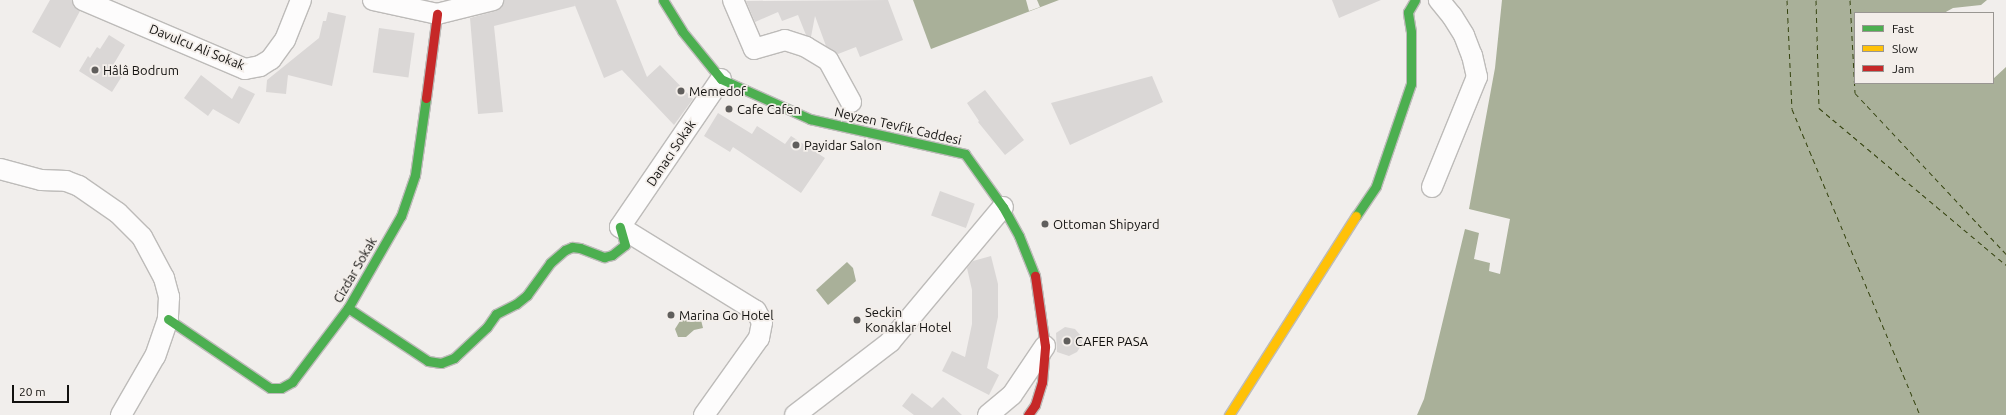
<!DOCTYPE html>
<meta charset="utf-8">
<style>
body{margin:0}
#map{position:relative;width:2006px;height:415px;overflow:hidden;background:#f1eeec;font-family:Ubuntu,sans-serif}
div>[style]{position:absolute}
.water>*{inset:0;background:#a9b099}
.pier>*{inset:0;background:#f1eeec}
.ferry>*{height:1px;margin-top:-0.5px;transform-origin:0;background:repeating-linear-gradient(90deg,#35430f 0 5px,transparent 0 9px)}
.building>*{inset:0;background:#dad7d6;transform-origin:0 0}
.roads{filter:drop-shadow(1px 0 #bdbbb9) drop-shadow(-1px 0 #bdbbb9) drop-shadow(0 1px #bdbbb9) drop-shadow(0 -1px #bdbbb9)}
.street>*{height:20px;margin:-10px;padding:0 10px;transform-origin:10px;border-radius:10px;background:#fdfcfc}
.fast>*{height:9px;margin:-4.5px;padding:0 4.5px;transform-origin:4.5px;border-radius:4.5px;background:#4caf50}
.slow>*{height:9px;margin:-4.5px;padding:0 4.5px;transform-origin:4.5px;border-radius:4.5px;background:#ffc107}
.jam>*{height:9px;margin:-4.5px;padding:0 4.5px;transform-origin:4.5px;border-radius:4.5px;background:#c62828}
.dots>*{width:11px;height:11px;translate:-50% -50%;box-sizing:border-box;border:2px solid #f3eeea;border-radius:50%}
span{translate:-50% -50%;white-space:nowrap;text-align:center;line-height:1.15;-webkit-text-stroke:3.5px #f3eeea;paint-order:stroke}
.street-label{font-size:13px;color:#12110f}
.poi-label{font-size:13px;color:#12110f}
.left{translate:0 -50%;text-align:left}
.legend{position:absolute;left:1854px;top:12px;width:140px;height:72px;box-sizing:border-box;background:#f3eeea;border:1px solid #999692;margin:0;padding:5px 7px;list-style:none;font-size:12px;color:#12110f}
.legend li{display:flex;align-items:center;gap:8px;height:20px}
.legend b{width:20px;border:1px solid #999692}
.scale{position:absolute;left:12px;top:385px;width:57px;height:18px;box-sizing:border-box;border:2px solid #12110f;border-top:0;padding-left:5px;font-size:12px;line-height:14px;white-space:nowrap;color:#12110f;-webkit-text-stroke:3px #f3eeea;paint-order:stroke}
</style>
<div id="map">
<div class="water">
<div style="clip-path:polygon(913px 0,1059px 0,931px 49px)"></div>
<div style="clip-path:polygon(1502px 0,1987px 0,1981px 5px,1953px 8px,1944px 13px,1855px 13px,1855px 83px,1993px 83px,1993px 79px,2006px 67px,2006px 415px,1417px 415px,1424px 399px,1465px 229px,1479px 233px,1474px 259px,1490px 263px,1489px 271px,1500px 274px,1510px 219px,1469px 209px,1495px 68px)"></div>
<div style="clip-path:polygon(847px 262px,853px 268px,856px 281px,828px 305px,816px 290px)"></div>
<div style="clip-path:polygon(686px 319px,691px 322px,701px 320px,703px 328px,694px 330px,686px 337px,678px 337px,675px 329px,680px 321px)"></div>
</div>
<div class="pier">
<div style="clip-path:polygon(1026px 0,1037px 0,1040px 7px,1029px 11px)"></div>
</div>
<div class="ferry">
<div style="left:1787px;top:0;width:109px;rotate:87.4deg"></div>
<div style="left:1792px;top:109px;width:332px;rotate:67.3deg"></div>
<div style="left:1816px;top:0;width:108px;rotate:88.4deg"></div>
<div style="left:1819px;top:108px;width:244px;rotate:40deg"></div>
<div style="left:1850px;top:0;width:93px;rotate:86.9deg"></div>
<div style="left:1855px;top:93px;width:221px;rotate:46.8deg"></div>
</div>
<div class="building">
<div style="clip-path:polygon(50px 0,72px 0,74px 7px,80px 11px,60px 48px,32px 32px)"></div>
<div style="clip-path:polygon(504px 0,616px 0,647px 77px,660px 65px,693px 99px,674px 125px,622px 70px,604px 78px,574px 3px,575px 6px,494px 26px,503px 112px,478px 114px,470px 18px,496px 11px,501px 8px)"></div>
<div style="clip-path:polygon(888px 0,903px 40px,860px 57px,856px 47px,838px 54px,826px 46px,815px 16px,811px 37px,806px 35px,798px 15px,782px 21px,778px 12px,755px 22px,746px 1px)"></div>
<div style="clip-path:polygon(1332px 0,1381px 0,1339px 18px)"></div>
<div style="clip-path:polygon(328px 12px,346px 16px,332px 86px,288px 75px,286px 94px,266px 92px,267px 80px,319px 38px,323px 21px,326px 21px)"></div>
<div style="left:379px;top:28px;width:36px;height:45px;rotate:8deg"></div>
<div style="clip-path:polygon(109px 35px,125px 45px,112px 67px,124px 73px,112px 92px,79px 71px,88px 56px,90px 58px,97px 47px,100px 49px)"></div>
<div style="clip-path:polygon(201px 75px,232px 99px,239px 86px,255px 94px,239px 124px,213px 109px,208px 116px,184px 98px)"></div>
<div style="clip-path:polygon(1152px 76px,1163px 102px,1070px 145px,1051px 103px)"></div>
<div style="clip-path:polygon(985px 90px,1024px 140px,1005px 155px,978px 122px,979px 121px,967px 103px)"></div>
<div style="clip-path:polygon(718px 113px,752px 134px,757px 126px,785px 144px,791px 136px,825px 158px,801px 193px,733px 147px,730px 152px,704px 136px)"></div>
<div style="left:940px;top:191px;width:37px;height:26px;rotate:20deg"></div>
<div style="clip-path:polygon(991px 256px,998px 284px,998px 317px,987px 368px,999px 375px,989px 395px,942px 371px,952px 351px,965px 357px,972px 324px,972px 290px,967px 268px,973px 261px)"></div>
<div style="clip-path:polygon(1065px 327px,1075px 329px,1081px 336px,1082px 340px,1082px 344px,1077px 352px,1069px 356px,1057px 352px,1056px 333px)"></div>
<div style="clip-path:polygon(912px 393px,932px 408px,943px 397px,962px 415px,914px 415px,902px 406px)"></div>
</div>
<div class="roads">
<div class="street">
<div style="left:83px;top:0;width:176px;rotate:23.1deg"></div>
<div style="left:245px;top:69px;width:15px;rotate:-11deg"></div>
<div style="left:260px;top:66px;width:13px;rotate:-32deg"></div>
<div style="left:271px;top:59px;width:24px;rotate:-54deg"></div>
<div style="left:285px;top:40px;width:43px;rotate:-68.2deg"></div>
<div style="left:373px;top:0;width:66px;rotate:12.3deg"></div>
<div style="left:437px;top:14px;width:58px;rotate:-14deg"></div>
<div style="left:733px;top:0;width:53px;rotate:66.8deg"></div>
<div style="left:754px;top:49px;width:32px;rotate:-16deg"></div>
<div style="left:785px;top:40px;width:22px;rotate:18deg"></div>
<div style="left:806px;top:47px;width:26px;rotate:31deg"></div>
<div style="left:828px;top:60px;width:48px;rotate:61.3deg"></div>
<div style="left:0;top:169px;width:42px;rotate:15deg"></div>
<div style="left:41px;top:180px;width:25px;rotate:2deg"></div>
<div style="left:66px;top:181px;width:14px;rotate:21deg"></div>
<div style="left:79px;top:186px;width:47px;rotate:34.7deg"></div>
<div style="left:118px;top:213px;width:34px;rotate:45deg"></div>
<div style="left:142px;top:237px;width:47px;rotate:61.8deg"></div>
<div style="left:164px;top:278px;width:20px;rotate:75deg"></div>
<div style="left:169px;top:297px;width:22px;rotate:93deg"></div>
<div style="left:168px;top:319px;width:39px;rotate:109deg"></div>
<div style="left:155px;top:356px;width:68px;rotate:120deg"></div>
<div style="left:1432px;top:187px;width:119px;rotate:-67.8deg"></div>
<div style="left:1477px;top:77px;width:22px;rotate:-103deg"></div>
<div style="left:1472px;top:56px;width:22px;rotate:-111deg"></div>
<div style="left:1464px;top:35px;width:22px;rotate:-122deg"></div>
<div style="left:1452px;top:16px;width:21px;rotate:-129deg"></div>
<div style="left:704px;top:415px;width:95px;rotate:-54.5deg"></div>
<div style="left:759px;top:338px;width:16px;rotate:-79deg"></div>
<div style="left:762px;top:322px;width:13px;rotate:-119deg"></div>
<div style="left:756px;top:311px;width:160px;rotate:-148.3deg"></div>
<div style="left:620px;top:227px;width:179px;rotate:-55.7deg"></div>
<div style="left:795px;top:415px;width:120px;rotate:-37.5deg"></div>
<div style="left:890px;top:342px;width:176px;rotate:-50.1deg"></div>
<div style="left:988px;top:415px;width:31px;rotate:-40deg"></div>
<div style="left:1012px;top:395px;width:59px;rotate:-56deg"></div>
</div>
<div class="fast">
<div style="left:663px;top:0;width:36px;rotate:58deg"></div>
<div style="left:682px;top:31px;width:62px;rotate:50.9deg"></div>
<div style="left:721px;top:79px;width:98px;rotate:24.2deg"></div>
<div style="left:810px;top:119px;width:159px;rotate:12.7deg"></div>
<div style="left:965px;top:154px;width:65px;rotate:54.4deg"></div>
<div style="left:1003px;top:207px;width:33px;rotate:61deg"></div>
<div style="left:1019px;top:236px;width:43px;rotate:68.2deg"></div>
<div style="left:1356px;top:216px;width:36px;rotate:-56deg"></div>
<div style="left:1376px;top:186px;width:108px;rotate:-71.1deg"></div>
<div style="left:1411px;top:84px;width:52px;rotate:-90deg"></div>
<div style="left:1411px;top:32px;width:20px;rotate:-99deg"></div>
<div style="left:1408px;top:12px;width:14px;rotate:-60deg"></div>
<div style="left:348px;top:308px;width:96px;rotate:33.5deg"></div>
<div style="left:428px;top:361px;width:13px;rotate:9deg"></div>
<div style="left:441px;top:363px;width:14px;rotate:-21deg"></div>
<div style="left:454px;top:358px;width:45px;rotate:-43.2deg"></div>
<div style="left:487px;top:327px;width:16px;rotate:-55deg"></div>
<div style="left:496px;top:314px;width:22px;rotate:-27deg"></div>
<div style="left:516px;top:304px;width:14px;rotate:-39deg"></div>
<div style="left:527px;top:295px;width:39px;rotate:-54deg"></div>
<div style="left:550px;top:263px;width:20px;rotate:-41deg"></div>
<div style="left:565px;top:250px;width:8px;rotate:-23deg"></div>
<div style="left:572px;top:247px;width:8px;rotate:7deg"></div>
<div style="left:580px;top:248px;width:26px;rotate:21deg"></div>
<div style="left:604px;top:257px;width:8px;rotate:-14deg"></div>
<div style="left:612px;top:255px;width:16px;rotate:-38deg"></div>
<div style="left:625px;top:245px;width:19px;rotate:-106deg"></div>
<div style="left:168px;top:319px;width:123px;rotate:34.1deg"></div>
<div style="left:270px;top:388px;width:11px"></div>
<div style="left:281px;top:388px;width:13px;rotate:-29deg"></div>
<div style="left:292px;top:382px;width:93px;rotate:-52.9deg"></div>
<div style="left:348px;top:308px;width:106px;rotate:-60.1deg"></div>
<div style="left:401px;top:216px;width:43px;rotate:-71.1deg"></div>
<div style="left:415px;top:175px;width:78px;rotate:-81.9deg"></div>
</div>
<div class="slow">
<div style="left:1229px;top:415px;width:236px;rotate:-57.5deg"></div>
</div>
<div class="jam">
<div style="left:426px;top:98px;width:85px;rotate:-82.5deg"></div>
<div style="left:1028px;top:415px;width:12px;rotate:-55deg"></div>
<div style="left:1035px;top:405px;width:24px;rotate:-73deg"></div>
<div style="left:1042px;top:382px;width:36px;rotate:-85deg"></div>
<div style="left:1045px;top:346px;width:71px;rotate:-98.1deg"></div>
</div>
</div>
<div class="dots">
<div style="left:95px;top:70px;background:#605e5c"></div>
<div style="left:681px;top:91px;background:#605e5c"></div>
<div style="left:729px;top:109px;background:#605e5c"></div>
<div style="left:796px;top:145px;background:#605e5c"></div>
<div style="left:1045px;top:224px;background:#605e5c"></div>
<div style="left:671px;top:315px;background:#605e5c"></div>
<div style="left:857px;top:320px;background:#605e5c"></div>
<div style="left:1067px;top:341px;background:#605e5c"></div>
</div>
<div class="street-label">
<span style="left:197px;top:47px;rotate:22deg">Davulcu Ali Sokak</span>
<span style="left:898px;top:126px;rotate:13deg">Neyzen Tevfik Caddesi</span>
<span style="left:671px;top:153px;rotate:-56deg">Danacı Sokak</span>
<span style="left:355px;top:270px;rotate:-60deg">Cizdar Sokak</span>
</div>
<div class="poi-label">
<span class="left" style="left:103px;top:70px">Hâlâ Bodrum</span>
<span class="left" style="left:689px;top:91px">Memedof</span>
<span class="left" style="left:737px;top:109px">Cafe Cafen</span>
<span class="left" style="left:804px;top:145px">Payidar Salon</span>
<span class="left" style="left:1053px;top:224px">Ottoman Shipyard</span>
<span class="left" style="left:865px;top:320px">Seckin<br>Konaklar Hotel</span>
<span class="left" style="left:679px;top:315px">Marina Go Hotel</span>
<span class="left" style="left:1075px;top:341px">CAFER PASA</span>
</div>
<ul class="legend">
<li><b style="height:5px;background:#4caf50"></b>Fast</li>
<li><b style="height:5px;background:#ffc107"></b>Slow</li>
<li><b style="height:5px;background:#c62828"></b>Jam</li>
</ul>
<div class="scale">20 m</div>
</div>
